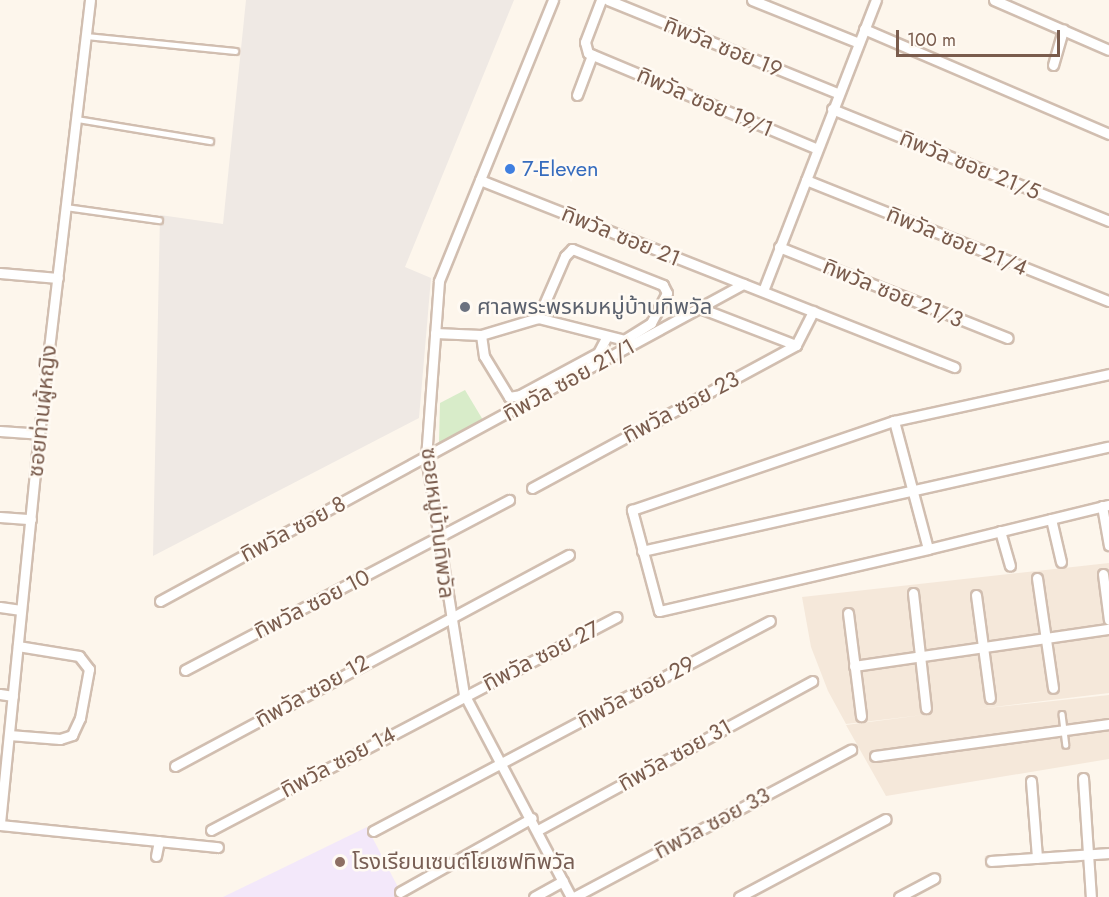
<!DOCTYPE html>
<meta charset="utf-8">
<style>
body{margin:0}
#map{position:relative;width:1109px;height:897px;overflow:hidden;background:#fdf6ec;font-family:Jost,"Noto Sans Thai",sans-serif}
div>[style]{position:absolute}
.residential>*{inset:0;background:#f5e8da}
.industrial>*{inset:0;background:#efe9e4}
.education>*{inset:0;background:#f3e8fa}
.green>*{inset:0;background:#d8ecc9}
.roads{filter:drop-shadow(2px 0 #d1beb0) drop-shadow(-2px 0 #d1beb0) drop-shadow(0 2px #d1beb0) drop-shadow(0 -2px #d1beb0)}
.lane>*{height:4.5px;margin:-2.25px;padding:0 2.25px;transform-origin:2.25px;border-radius:2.25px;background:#fff}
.street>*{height:9px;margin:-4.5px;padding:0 4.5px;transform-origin:4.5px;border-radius:4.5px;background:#fff}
.dots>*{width:16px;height:16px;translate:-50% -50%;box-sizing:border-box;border:3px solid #fffaf3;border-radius:50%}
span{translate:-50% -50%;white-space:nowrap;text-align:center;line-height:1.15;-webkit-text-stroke:5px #fffaf3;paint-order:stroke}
.street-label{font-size:22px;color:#7a5c4d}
.shop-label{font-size:22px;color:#366cbe}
.left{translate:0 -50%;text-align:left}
.worship-label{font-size:22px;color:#5b616d}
.education-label{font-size:22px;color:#785e54}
.scale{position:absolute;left:896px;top:30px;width:164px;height:27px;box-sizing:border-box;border:3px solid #7a5c4d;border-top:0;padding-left:8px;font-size:18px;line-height:21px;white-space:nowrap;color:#7a5c4d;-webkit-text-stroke:4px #fffaf3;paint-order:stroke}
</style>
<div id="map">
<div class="residential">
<div style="clip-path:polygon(1109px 563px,1109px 693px,978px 709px,1109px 695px,1109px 759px,886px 796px,846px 725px,923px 715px,846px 724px,828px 691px,811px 647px,802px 597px)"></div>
</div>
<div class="industrial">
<div style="clip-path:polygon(246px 0,514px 0,405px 267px,431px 278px,419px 418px,153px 556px,160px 215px,223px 224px)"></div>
</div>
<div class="education">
<div style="clip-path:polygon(367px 827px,403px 897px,223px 897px)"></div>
</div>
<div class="green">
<div style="clip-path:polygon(465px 390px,483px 420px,439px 443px,440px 403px)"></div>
</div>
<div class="roads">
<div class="lane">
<div style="left:86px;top:36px;width:150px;rotate:5.7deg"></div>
<div style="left:77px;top:119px;width:135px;rotate:9.4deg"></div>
<div style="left:66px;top:207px;width:94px;rotate:8deg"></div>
<div style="left:1062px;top:714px;width:31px;rotate:83deg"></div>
</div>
<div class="street">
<div style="left:553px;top:0;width:303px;rotate:112.1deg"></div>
<div style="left:439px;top:281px;width:176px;rotate:94.2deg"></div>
<div style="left:426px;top:457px;width:240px;rotate:80.9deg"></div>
<div style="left:464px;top:694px;width:229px;rotate:62.2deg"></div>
<div style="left:601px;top:0;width:45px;rotate:110.9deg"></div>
<div style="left:585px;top:42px;width:11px;rotate:75deg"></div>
<div style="left:588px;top:53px;width:248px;rotate:22.7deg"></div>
<div style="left:608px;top:0;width:247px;rotate:22.1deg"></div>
<div style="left:752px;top:0;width:115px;rotate:21.9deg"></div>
<div style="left:994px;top:0;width:125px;rotate:23.5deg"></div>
<div style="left:864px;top:29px;width:267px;rotate:23.2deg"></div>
<div style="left:1053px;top:65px;width:37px;rotate:-74deg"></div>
<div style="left:577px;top:95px;width:43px;rotate:-69.4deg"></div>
<div style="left:832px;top:109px;width:299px;rotate:22deg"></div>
<div style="left:480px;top:180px;width:510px;rotate:21.53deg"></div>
<div style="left:806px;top:180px;width:326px;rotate:21.8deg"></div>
<div style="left:779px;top:247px;width:246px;rotate:21.7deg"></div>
<div style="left:0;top:273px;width:58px;rotate:4.9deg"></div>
<div style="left:763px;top:291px;width:312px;rotate:-68.8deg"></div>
<div style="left:700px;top:308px;width:103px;rotate:21.1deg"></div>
<div style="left:435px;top:333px;width:46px;rotate:2.5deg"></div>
<div style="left:481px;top:335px;width:59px;rotate:-16.6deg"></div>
<div style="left:538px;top:318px;width:89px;rotate:14.3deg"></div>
<div style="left:624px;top:340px;width:32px;rotate:-32deg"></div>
<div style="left:651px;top:323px;width:34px;rotate:-62deg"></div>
<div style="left:667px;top:293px;width:9px;rotate:-117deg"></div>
<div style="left:663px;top:285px;width:98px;rotate:-158.4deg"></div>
<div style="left:572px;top:249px;width:10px;rotate:135deg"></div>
<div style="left:565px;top:256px;width:68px;rotate:113.5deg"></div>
<div style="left:481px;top:335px;width:21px;rotate:82deg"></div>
<div style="left:484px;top:356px;width:48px;rotate:58.6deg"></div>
<div style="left:509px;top:397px;width:11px;rotate:-10deg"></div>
<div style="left:520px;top:395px;width:89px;rotate:-28.3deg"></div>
<div style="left:598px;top:353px;width:19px;rotate:-62deg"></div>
<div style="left:894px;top:421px;width:132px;rotate:75.1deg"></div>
<div style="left:928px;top:549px;width:186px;rotate:-13.7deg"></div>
<div style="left:0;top:431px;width:39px;rotate:4deg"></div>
<div style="left:532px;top:488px;width:300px;rotate:-28.4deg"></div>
<div style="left:796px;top:345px;width:38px;rotate:-63deg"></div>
<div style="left:1102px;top:506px;width:40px;rotate:80deg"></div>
<div style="left:0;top:517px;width:31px;rotate:4deg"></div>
<div style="left:1051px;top:519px;width:44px;rotate:76.9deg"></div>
<div style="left:1000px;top:531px;width:36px;rotate:74deg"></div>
<div style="left:928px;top:549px;width:276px;rotate:167deg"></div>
<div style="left:659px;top:611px;width:105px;rotate:-105deg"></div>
<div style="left:632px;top:510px;width:277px;rotate:-18.8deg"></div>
<div style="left:894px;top:421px;width:220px;rotate:-12.3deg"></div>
<div style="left:642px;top:551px;width:478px;rotate:-12.6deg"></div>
<div style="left:1103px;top:574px;width:46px;rotate:82.6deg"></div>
<div style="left:1037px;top:578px;width:111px;rotate:81.7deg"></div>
<div style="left:913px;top:593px;width:116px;rotate:83.6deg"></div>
<div style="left:976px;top:595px;width:104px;rotate:82.3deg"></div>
<div style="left:160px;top:601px;width:664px;rotate:-28.53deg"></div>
<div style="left:0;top:607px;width:21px;rotate:8deg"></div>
<div style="left:848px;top:613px;width:104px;rotate:82.8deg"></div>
<div style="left:854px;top:666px;width:258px;rotate:-8.3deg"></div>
<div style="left:185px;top:670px;width:366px;rotate:-27.7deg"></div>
<div style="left:0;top:694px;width:13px;rotate:9deg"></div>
<div style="left:9px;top:735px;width:51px;rotate:4.5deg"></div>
<div style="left:60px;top:739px;width:13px;rotate:-18deg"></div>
<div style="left:72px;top:735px;width:19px;rotate:-65deg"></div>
<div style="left:80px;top:718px;width:50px;rotate:-79.6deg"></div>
<div style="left:89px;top:669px;width:16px;rotate:-128deg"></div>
<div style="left:79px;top:656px;width:62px;rotate:-170.7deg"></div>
<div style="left:875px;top:756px;width:236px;rotate:-7.8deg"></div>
<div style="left:175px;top:766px;width:447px;rotate:-28.2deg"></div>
<div style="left:1083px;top:778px;width:119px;rotate:86.2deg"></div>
<div style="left:1031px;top:781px;width:77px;rotate:85.5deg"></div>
<div style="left:0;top:823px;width:391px;rotate:-84.3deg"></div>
<div style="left:39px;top:434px;width:437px;rotate:-83.3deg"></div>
<div style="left:0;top:825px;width:219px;rotate:5.8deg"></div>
<div style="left:211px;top:830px;width:458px;rotate:-27.7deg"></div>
<div style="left:538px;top:830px;width:312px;rotate:-28.5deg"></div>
<div style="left:373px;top:831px;width:449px;rotate:-27.9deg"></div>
<div style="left:156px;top:856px;width:15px;rotate:-79deg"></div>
<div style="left:991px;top:861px;width:118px;rotate:-3.9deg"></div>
<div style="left:400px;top:892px;width:151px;rotate:-29.3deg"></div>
<div style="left:534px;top:897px;width:33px;rotate:-29deg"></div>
<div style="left:574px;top:897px;width:314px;rotate:-28deg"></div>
<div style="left:739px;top:897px;width:166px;rotate:-28deg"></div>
<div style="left:899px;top:897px;width:40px;rotate:-28deg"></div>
</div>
</div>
<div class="dots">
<div style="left:510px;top:169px;background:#3f7fe0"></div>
<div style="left:465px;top:307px;background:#6b7280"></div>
<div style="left:340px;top:862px;background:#8d6e63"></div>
</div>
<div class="street-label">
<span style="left:723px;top:47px;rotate:22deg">ทิพวัล ซอย 19</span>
<span style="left:705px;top:102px;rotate:23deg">ทิพวัล ซอย 19/1</span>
<span style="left:970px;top:165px;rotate:22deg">ทิพวัล ซอย 21/5</span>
<span style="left:621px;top:236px;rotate:22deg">ทิพวัล ซอย 21</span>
<span style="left:957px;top:241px;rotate:22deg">ทิพวัล ซอย 21/4</span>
<span style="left:893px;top:293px;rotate:22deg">ทิพวัล ซอย 21/3</span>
<span style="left:569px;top:380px;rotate:-29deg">ทิพวัล ซอย 21/1</span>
<span style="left:681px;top:407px;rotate:-28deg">ทิพวัล ซอย 23</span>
<span style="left:42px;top:411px;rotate:-84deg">ซอยท่านผู้หญิง</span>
<span style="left:438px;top:523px;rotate:83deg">ซอยหมู่บ้านทิพวัล</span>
<span style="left:293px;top:529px;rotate:-28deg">ทิพวัล ซอย 8</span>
<span style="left:312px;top:604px;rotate:-27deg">ทิพวัล ซอย 10</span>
<span style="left:541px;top:656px;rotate:-27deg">ทิพวัล ซอย 27</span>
<span style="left:312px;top:691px;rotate:-29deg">ทิพวัล ซอย 12</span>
<span style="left:636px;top:692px;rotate:-28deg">ทิพวัล ซอย 29</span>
<span style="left:675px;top:755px;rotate:-29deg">ทิพวัล ซอย 31</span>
<span style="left:338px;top:762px;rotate:-28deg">ทิพวัล ซอย 14</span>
<span style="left:712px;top:823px;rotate:-28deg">ทิพวัล ซอย 33</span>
</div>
<div class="shop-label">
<span class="left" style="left:522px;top:169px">7-Eleven</span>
</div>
<div class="worship-label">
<span class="left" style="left:477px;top:307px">ศาลพระพรหมหมู่บ้านทิพวัล</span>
</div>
<div class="education-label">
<span class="left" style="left:352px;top:862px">โรงเรียนเซนต์โยเซฟทิพวัล</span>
</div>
<div class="scale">100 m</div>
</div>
